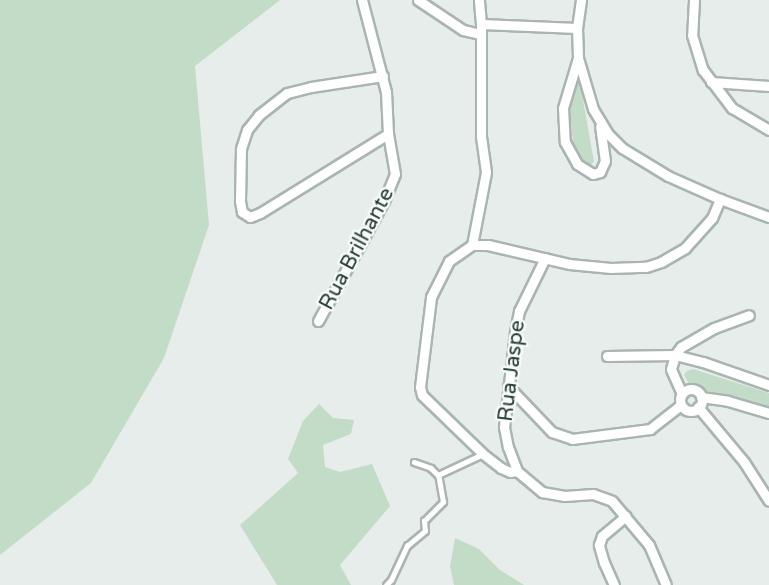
<!DOCTYPE html>
<style>
body{margin:0}
#map{position:relative;width:769px;height:585px;overflow:hidden;background:#e7edea;font-family:"Varela Round",sans-serif}
div>[style]{position:absolute}
.green>*{inset:0;background:#c2dcc8}
.roads{filter:drop-shadow(2px 0 #aab5b1) drop-shadow(-2px 0 #aab5b1) drop-shadow(0 2px #aab5b1) drop-shadow(0 -2px #aab5b1)}
.lane>*{height:4.5px;margin:-2.25px;padding:0 2.25px;transform-origin:2.25px;border-radius:2.25px;background:#fff}
.street>*{height:9px;margin:-4.5px;padding:0 4.5px;transform-origin:4.5px;border-radius:4.5px;background:#fff}
.street>.ring{margin:-4.5px;padding:0;box-sizing:content-box;background:none;border:9px solid #fff;border-radius:50%}
span{translate:-50% -50%;white-space:nowrap;text-align:center;line-height:1.15;-webkit-text-stroke:5px #f7faf8;paint-order:stroke}
.street-label{font-size:21px;color:#273e37}
</style>
<div id="map">
<div class="green">
<div style="clip-path:polygon(0 0,280px 0,195px 66px,209px 225px,164px 358px,91px 483px,0 555px)"></div>
<div style="clip-path:polygon(578px 71px,594px 162px,588px 167px,574px 150px,570px 116px,573px 81px)"></div>
<div style="clip-path:polygon(693px 369px,769px 393px,769px 409px,690px 386px,684px 375px,687px 371px)"></div>
<div style="clip-path:polygon(319px 404px,333px 418px,354px 420px,351px 434px,323px 445px,325px 467px,340px 472px,372px 464px,390px 506px,340px 565px,351px 585px,277px 585px,240px 525px,298px 473px,288px 459px,303px 421px)"></div>
<div style="clip-path:polygon(455px 538px,479px 549px,500px 570px,524px 585px,454px 585px,450px 567px)"></div>
</div>
<div class="roads">
<div class="lane">
<div style="left:414px;top:462px;width:18px;rotate:19deg"></div>
<div style="left:431px;top:468px;width:10px;rotate:45deg"></div>
<div style="left:438px;top:475px;width:50px;rotate:-25deg"></div>
<div style="left:386px;top:585px;width:7px;rotate:-45deg"></div>
<div style="left:391px;top:580px;width:38px;rotate:-65deg"></div>
<div style="left:407px;top:546px;width:23px;rotate:-40deg"></div>
<div style="left:425px;top:531px;width:10px;rotate:-96deg"></div>
<div style="left:424px;top:521px;width:27px;rotate:-45deg"></div>
<div style="left:443px;top:502px;width:27px;rotate:-100deg"></div>
</div>
<div class="street">
<div style="left:418px;top:0;width:54px;rotate:33.7deg"></div>
<div style="left:463px;top:30px;width:18px;rotate:13deg"></div>
<div style="left:581px;top:0;width:28px;rotate:98deg"></div>
<div style="left:577px;top:28px;width:30px;rotate:88deg"></div>
<div style="left:578px;top:58px;width:53px;rotate:73.6deg"></div>
<div style="left:593px;top:109px;width:29px;rotate:59deg"></div>
<div style="left:608px;top:134px;width:20px;rotate:45deg"></div>
<div style="left:622px;top:148px;width:54px;rotate:31.3deg"></div>
<div style="left:668px;top:176px;width:57px;rotate:23.9deg"></div>
<div style="left:720px;top:199px;width:52px;rotate:20.2deg"></div>
<div style="left:694px;top:0;width:35px;rotate:93deg"></div>
<div style="left:692px;top:35px;width:37px;rotate:73deg"></div>
<div style="left:703px;top:70px;width:48px;rotate:52.7deg"></div>
<div style="left:732px;top:108px;width:43px;rotate:30.7deg"></div>
<div style="left:481px;top:24px;width:96px;rotate:2.4deg"></div>
<div style="left:578px;top:58px;width:52px;rotate:106.7deg"></div>
<div style="left:563px;top:108px;width:34px;rotate:87deg"></div>
<div style="left:565px;top:142px;width:25px;rotate:61deg"></div>
<div style="left:577px;top:164px;width:19px;rotate:32deg"></div>
<div style="left:593px;top:174px;width:7px;rotate:-16deg"></div>
<div style="left:600px;top:172px;width:12px;rotate:-66deg"></div>
<div style="left:605px;top:161px;width:35px;rotate:-98deg"></div>
<div style="left:383px;top:76px;width:73px;rotate:171.3deg"></div>
<div style="left:311px;top:87px;width:25px;rotate:166deg"></div>
<div style="left:287px;top:93px;width:36px;rotate:142deg"></div>
<div style="left:259px;top:115px;width:19px;rotate:129deg"></div>
<div style="left:247px;top:130px;width:20px;rotate:108deg"></div>
<div style="left:241px;top:149px;width:52px;rotate:91.1deg"></div>
<div style="left:240px;top:201px;width:11px;rotate:80deg"></div>
<div style="left:242px;top:212px;width:9px;rotate:32deg"></div>
<div style="left:250px;top:217px;width:11px;rotate:-22deg"></div>
<div style="left:260px;top:213px;width:150px;rotate:-31.7deg"></div>
<div style="left:711px;top:82px;width:58px;rotate:3.9deg"></div>
<div style="left:472px;top:245px;width:74px;rotate:-79.1deg"></div>
<div style="left:486px;top:172px;width:36px;rotate:-98deg"></div>
<div style="left:481px;top:136px;width:112px;rotate:-90deg"></div>
<div style="left:481px;top:24px;width:24px;rotate:-95deg"></div>
<div style="left:545px;top:258px;width:59px;rotate:116.1deg"></div>
<div style="left:519px;top:311px;width:21px;rotate:101deg"></div>
<div style="left:515px;top:332px;width:96px;rotate:96.6deg"></div>
<div style="left:504px;top:427px;width:20px;rotate:79deg"></div>
<div style="left:508px;top:447px;width:26px;rotate:69deg"></div>
<div style="left:517px;top:471px;width:33px;rotate:40deg"></div>
<div style="left:542px;top:492px;width:23px;rotate:10deg"></div>
<div style="left:565px;top:496px;width:28px;rotate:-4deg"></div>
<div style="left:593px;top:494px;width:20px;rotate:20deg"></div>
<div style="left:612px;top:501px;width:57px;rotate:49.9deg"></div>
<div style="left:649px;top:545px;width:43px;rotate:67deg"></div>
<div style="left:318px;top:321px;width:137px;rotate:-61.2deg"></div>
<div style="left:384px;top:201px;width:29px;rotate:-68deg"></div>
<div style="left:395px;top:174px;width:41px;rotate:-99.9deg"></div>
<div style="left:388px;top:134px;width:42px;rotate:-92.7deg"></div>
<div style="left:386px;top:92px;width:95px;rotate:-104.6deg"></div>
<div style="left:607px;top:356px;width:68px;rotate:-0.8deg"></div>
<div style="left:675px;top:355px;width:29px;rotate:14deg"></div>
<div style="left:703px;top:362px;width:70px;rotate:19.2deg"></div>
<div style="left:508px;top:386px;width:64px;rotate:46.3deg"></div>
<div style="left:552px;top:432px;width:21px;rotate:19deg"></div>
<div style="left:572px;top:439px;width:79px;rotate:-7.3deg"></div>
<div style="left:650px;top:429px;width:39px;rotate:-38deg"></div>
<div class="ring" style="left:680px;top:389px;width:13px;height:13px"></div>
<div style="left:682px;top:394px;width:27px;rotate:-114deg"></div>
<div style="left:671px;top:369px;width:15px;rotate:-74deg"></div>
<div style="left:675px;top:355px;width:10px;rotate:-53deg"></div>
<div style="left:681px;top:347px;width:38px;rotate:-30deg"></div>
<div style="left:714px;top:328px;width:37px;rotate:-20deg"></div>
<div style="left:701px;top:397px;width:27px;rotate:8deg"></div>
<div style="left:728px;top:401px;width:43px;rotate:16.3deg"></div>
<div style="left:698px;top:407px;width:72px;rotate:50.1deg"></div>
<div style="left:744px;top:462px;width:46px;rotate:57.3deg"></div>
<div style="left:517px;top:471px;width:7px;rotate:172deg"></div>
<div style="left:510px;top:472px;width:10px;rotate:-156deg"></div>
<div style="left:501px;top:468px;width:24px;rotate:-142deg"></div>
<div style="left:482px;top:453px;width:83px;rotate:-136deg"></div>
<div style="left:422px;top:395px;width:8px;rotate:-104deg"></div>
<div style="left:420px;top:387px;width:91px;rotate:-83deg"></div>
<div style="left:431px;top:297px;width:40px;rotate:-63.4deg"></div>
<div style="left:449px;top:261px;width:28px;rotate:-35deg"></div>
<div style="left:472px;top:245px;width:16px"></div>
<div style="left:488px;top:245px;width:83px;rotate:13.2deg"></div>
<div style="left:569px;top:264px;width:42px;rotate:5.4deg"></div>
<div style="left:611px;top:268px;width:35px;rotate:-2deg"></div>
<div style="left:646px;top:267px;width:16px;rotate:-18deg"></div>
<div style="left:661px;top:262px;width:28px;rotate:-30deg"></div>
<div style="left:685px;top:248px;width:40px;rotate:-48deg"></div>
<div style="left:712px;top:218px;width:21px;rotate:-67deg"></div>
<div style="left:614px;top:585px;width:24px;rotate:-114deg"></div>
<div style="left:604px;top:563px;width:19px;rotate:-106deg"></div>
<div style="left:599px;top:545px;width:9px;rotate:-72deg"></div>
<div style="left:602px;top:536px;width:31px;rotate:-40deg"></div>
</div>
</div>
<div class="street-label">
<span style="left:357px;top:249px;rotate:-62deg">Rua Brilhante</span>
<span style="left:512px;top:371px;rotate:-83deg">Rua Jaspe</span>
</div>
</div>
